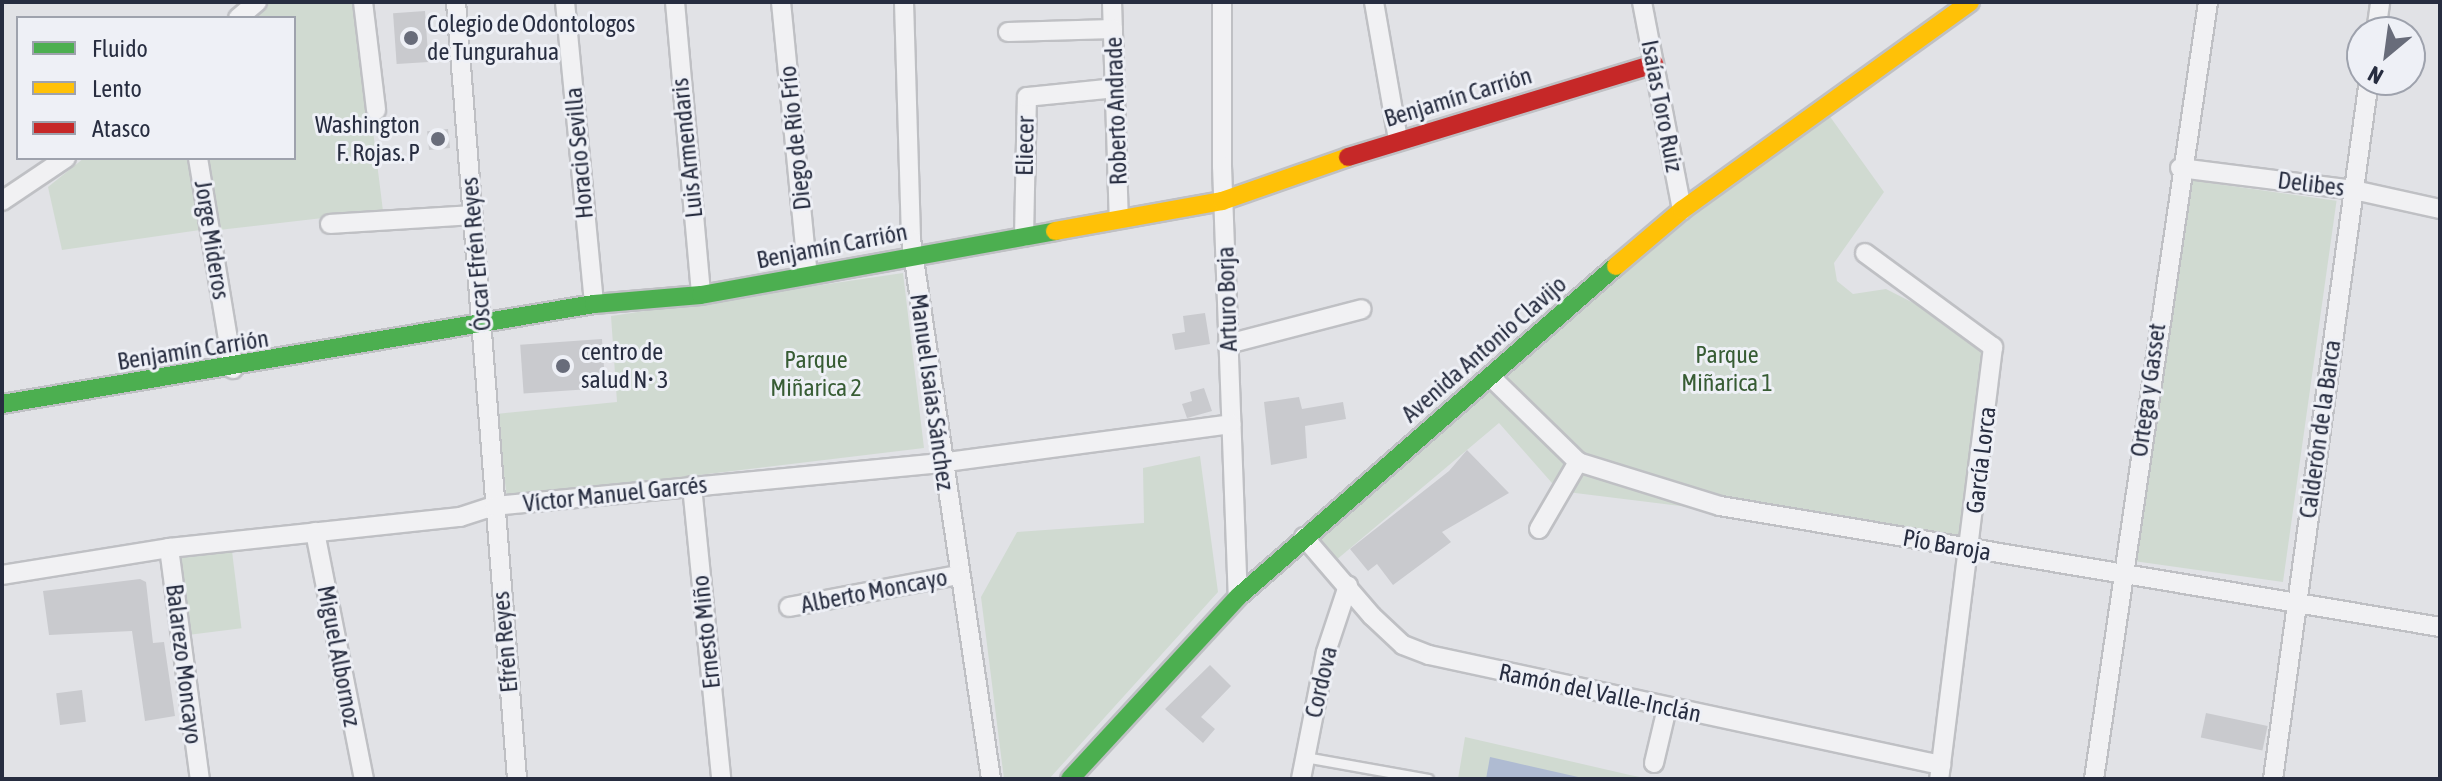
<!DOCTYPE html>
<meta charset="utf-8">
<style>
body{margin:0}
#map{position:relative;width:2442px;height:781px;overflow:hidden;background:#e1e2e6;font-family:"Asap Condensed",sans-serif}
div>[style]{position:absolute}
.green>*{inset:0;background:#d0dad1;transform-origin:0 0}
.water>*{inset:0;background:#afbbd2}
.building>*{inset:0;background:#c9cace;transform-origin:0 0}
.roads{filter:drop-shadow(2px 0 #bfc0c4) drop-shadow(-2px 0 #bfc0c4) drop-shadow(0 2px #bfc0c4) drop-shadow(0 -2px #bfc0c4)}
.lane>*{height:9px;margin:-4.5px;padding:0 4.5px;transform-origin:4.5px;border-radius:4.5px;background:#f1f1f3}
.street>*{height:18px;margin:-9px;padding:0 9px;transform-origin:9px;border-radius:9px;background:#f1f1f3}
.fast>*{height:18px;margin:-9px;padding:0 9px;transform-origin:9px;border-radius:9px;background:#4caf50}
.slow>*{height:18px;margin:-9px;padding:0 9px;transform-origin:9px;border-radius:9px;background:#ffc107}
.jam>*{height:18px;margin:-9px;padding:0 9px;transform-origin:9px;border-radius:9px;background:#c62828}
.dots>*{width:22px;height:22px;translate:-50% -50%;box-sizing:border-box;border:4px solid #eef0f6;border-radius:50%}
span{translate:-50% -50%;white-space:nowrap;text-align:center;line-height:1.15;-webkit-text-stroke:6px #eef0f6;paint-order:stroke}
.poi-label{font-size:24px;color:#272d40}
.left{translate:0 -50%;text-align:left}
.right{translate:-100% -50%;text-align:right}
.street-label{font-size:24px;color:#272d40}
.park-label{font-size:24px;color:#375c34}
.frame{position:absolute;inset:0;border:4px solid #272d40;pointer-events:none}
.legend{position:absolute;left:16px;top:16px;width:280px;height:144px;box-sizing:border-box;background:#eef0f6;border:2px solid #9ea2ad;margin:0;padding:10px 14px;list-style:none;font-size:24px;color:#272d40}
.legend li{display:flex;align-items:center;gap:16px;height:40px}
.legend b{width:40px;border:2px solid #9ea2ad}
.north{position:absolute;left:2346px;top:16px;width:80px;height:80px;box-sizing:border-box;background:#eef0f6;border:2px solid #9ea2ad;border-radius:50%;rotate:209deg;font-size:22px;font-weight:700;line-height:32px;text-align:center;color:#272d40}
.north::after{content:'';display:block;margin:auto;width:28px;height:36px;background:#686c7a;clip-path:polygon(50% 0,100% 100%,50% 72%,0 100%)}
</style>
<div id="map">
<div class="green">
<div style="clip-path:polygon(270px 2px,357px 2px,383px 211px,210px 231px,201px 158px,294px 158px,294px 18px,251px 18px)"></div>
<div style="clip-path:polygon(1826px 111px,1884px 192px,1834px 263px,1837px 281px,1853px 294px,1886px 289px,1990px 342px,1964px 541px,1559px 491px,1499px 423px,1335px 561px,1314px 537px,1566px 315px)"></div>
<div style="clip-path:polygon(84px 158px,189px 158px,200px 230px,62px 250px,48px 187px)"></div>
<div style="left:2189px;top:180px;width:149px;height:385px;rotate:8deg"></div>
<div style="clip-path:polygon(903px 273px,924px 448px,507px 498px,496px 414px,617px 402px,611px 316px)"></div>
<div style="clip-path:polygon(1200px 456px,1218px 592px,1049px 779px,1004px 779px,981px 597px,1017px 532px,1144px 523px,1143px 468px)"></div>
<div style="left:231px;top:543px;width:86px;height:60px;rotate:83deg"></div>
<div style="clip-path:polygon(1465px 737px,1630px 775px,1650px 779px,1458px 779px)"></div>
</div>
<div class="water">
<div style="clip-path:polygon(1490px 757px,1587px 779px,1486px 779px)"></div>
</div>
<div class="building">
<div style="left:425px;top:11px;width:51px;height:32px;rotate:86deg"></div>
<div style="left:448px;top:129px;width:19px;height:21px;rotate:84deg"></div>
<div style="clip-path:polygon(1205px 313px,1210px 344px,1175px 350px,1172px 334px,1185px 332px,1183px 316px)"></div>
<div style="left:602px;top:339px;width:49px;height:82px;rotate:86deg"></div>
<div style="clip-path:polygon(1204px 388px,1212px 411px,1187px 418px,1182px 404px,1192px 401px,1190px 392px)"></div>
<div style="clip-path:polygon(1299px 397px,1302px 409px,1343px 402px,1346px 419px,1305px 426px,1307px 458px,1271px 465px,1264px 402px)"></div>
<div style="clip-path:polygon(1467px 450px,1509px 493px,1442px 532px,1451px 542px,1393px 585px,1377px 564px,1368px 571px,1350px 549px,1449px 471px)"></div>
<div style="clip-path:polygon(140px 579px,146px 582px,153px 643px,164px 642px,175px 716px,145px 721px,132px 631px,49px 635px,43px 591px)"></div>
<div style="clip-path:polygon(1210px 665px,1231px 686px,1201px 717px,1215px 729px,1203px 743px,1165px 709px)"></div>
<div style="left:82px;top:690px;width:32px;height:26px;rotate:83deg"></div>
<div style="left:2206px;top:713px;width:63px;height:25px;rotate:12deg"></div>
</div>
<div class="roads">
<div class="lane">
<div style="left:1305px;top:757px;width:125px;rotate:10.1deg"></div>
</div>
<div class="street">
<div style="left:363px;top:2px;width:109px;rotate:83.1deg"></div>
<div style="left:456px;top:2px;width:779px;rotate:85.51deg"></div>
<div style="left:565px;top:2px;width:303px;rotate:84.5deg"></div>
<div style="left:675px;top:2px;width:294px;rotate:84.9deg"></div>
<div style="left:781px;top:2px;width:274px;rotate:84.4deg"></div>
<div style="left:904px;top:2px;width:237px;rotate:88.3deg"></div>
<div style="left:911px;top:239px;width:546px;rotate:81.57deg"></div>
<div style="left:1112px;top:2px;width:217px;rotate:88.2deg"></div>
<div style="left:1222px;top:2px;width:164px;rotate:90deg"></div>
<div style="left:1222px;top:166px;width:431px;rotate:87.9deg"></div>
<div style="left:1374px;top:2px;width:140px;rotate:80.1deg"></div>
<div style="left:1642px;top:2px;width:212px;rotate:79.1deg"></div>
<div style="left:238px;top:18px;width:25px;rotate:-40deg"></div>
<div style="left:1008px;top:32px;width:105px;rotate:-1.6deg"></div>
<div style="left:2376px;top:32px;width:30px;rotate:-82deg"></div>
<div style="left:198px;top:158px;width:214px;rotate:80.6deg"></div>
<div style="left:2180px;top:168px;width:175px;rotate:7.2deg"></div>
<div style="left:2354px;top:190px;width:88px;rotate:12.5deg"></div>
<div style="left:2px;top:201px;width:77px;rotate:-33.9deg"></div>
<div style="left:330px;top:224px;width:143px;rotate:-3.6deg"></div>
<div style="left:1024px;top:237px;width:140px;rotate:-88.8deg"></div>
<div style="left:1027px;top:97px;width:88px;rotate:-5.8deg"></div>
<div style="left:1865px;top:253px;width:159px;rotate:36.3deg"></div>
<div style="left:1993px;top:347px;width:435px;rotate:97.1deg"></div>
<div style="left:1228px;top:344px;width:138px;rotate:-14.6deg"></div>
<div style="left:1491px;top:377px;width:122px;rotate:44.3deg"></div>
<div style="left:1578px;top:462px;width:149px;rotate:17.2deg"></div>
<div style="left:1720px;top:506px;width:730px;rotate:9.54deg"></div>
<div style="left:692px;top:486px;width:294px;rotate:84.3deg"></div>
<div style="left:1539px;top:529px;width:78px;rotate:-59.8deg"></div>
<div style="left:315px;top:532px;width:252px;rotate:78.8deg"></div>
<div style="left:1304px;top:537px;width:104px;rotate:49.3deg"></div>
<div style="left:1372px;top:616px;width:42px;rotate:43.1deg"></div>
<div style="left:1403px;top:645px;width:28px;rotate:21deg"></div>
<div style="left:1429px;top:655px;width:524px;rotate:12.13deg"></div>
<div style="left:169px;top:548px;width:233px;rotate:82.4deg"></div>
<div style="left:2px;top:575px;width:169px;rotate:-9.2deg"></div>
<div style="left:169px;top:548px;width:293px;rotate:-6.1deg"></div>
<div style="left:460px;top:517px;width:36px;rotate:-18deg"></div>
<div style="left:494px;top:506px;width:448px;rotate:-5.5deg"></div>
<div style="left:940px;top:463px;width:294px;rotate:-7.6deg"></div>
<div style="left:789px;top:607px;width:173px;rotate:-10.7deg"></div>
<div style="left:1654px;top:763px;width:57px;rotate:-76.7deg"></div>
<div style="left:1301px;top:779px;width:129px;rotate:-78.9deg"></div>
<div style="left:1326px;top:652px;width:70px;rotate:-71.6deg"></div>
<div style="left:2094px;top:779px;width:785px;rotate:-81.65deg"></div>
<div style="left:2273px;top:779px;width:706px;rotate:-82.18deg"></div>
</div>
<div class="fast">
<div style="left:2px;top:404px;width:600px;rotate:-9.59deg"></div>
<div style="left:594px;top:304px;width:107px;rotate:-4.8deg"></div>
<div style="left:701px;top:295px;width:360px;rotate:-10.2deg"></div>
<div style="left:1070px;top:779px;width:248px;rotate:-47.3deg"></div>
<div style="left:1238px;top:597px;width:502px;rotate:-41.21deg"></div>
</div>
<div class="slow">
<div style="left:1055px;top:231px;width:170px;rotate:-10.2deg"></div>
<div style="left:1222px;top:201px;width:133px;rotate:-19.2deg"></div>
<div style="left:1616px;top:266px;width:87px;rotate:-40.3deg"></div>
<div style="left:1682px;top:210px;width:355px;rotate:-35.8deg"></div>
</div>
<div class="jam">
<div style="left:1348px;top:157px;width:320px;rotate:-16.9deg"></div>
</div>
</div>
<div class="dots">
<div style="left:411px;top:38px;background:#686c7a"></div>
<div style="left:438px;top:139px;background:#686c7a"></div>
<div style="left:563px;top:366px;background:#686c7a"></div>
</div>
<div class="poi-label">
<span class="left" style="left:427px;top:38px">Colegio de Odontologos<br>de Tungurahua</span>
<span class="right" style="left:420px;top:139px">Washington<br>F. Rojas. P</span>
<span class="left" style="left:581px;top:366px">centro de<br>salud N• 3</span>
</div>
<div class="street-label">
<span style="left:1458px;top:97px;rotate:-17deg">Benjamín Carrión</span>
<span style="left:1662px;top:106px;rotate:79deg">Isaías Toro Ruiz</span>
<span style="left:1116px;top:111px;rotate:-92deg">Roberto Andrade</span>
<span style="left:795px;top:138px;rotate:-96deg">Diego de Río Frío</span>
<span style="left:1025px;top:146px;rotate:-89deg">Eliecer</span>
<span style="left:687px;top:148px;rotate:-96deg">Luis Armendaris</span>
<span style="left:579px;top:153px;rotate:-95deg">Horacio Sevilla</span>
<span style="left:2311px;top:184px;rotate:7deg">Delibes</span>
<span style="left:212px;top:240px;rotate:81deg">Jorge Mideros</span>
<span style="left:832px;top:246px;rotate:-11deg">Benjamín Carrión</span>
<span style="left:476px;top:254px;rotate:-95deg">Óscar Efrén Reyes</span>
<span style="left:1227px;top:299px;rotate:-92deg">Arturo Borja</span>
<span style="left:1484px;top:349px;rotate:-41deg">Avenida Antonio Clavijo</span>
<span style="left:193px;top:350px;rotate:-9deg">Benjamín Carrión</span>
<span style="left:2148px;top:390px;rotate:-82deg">Ortega y Gasset</span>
<span style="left:932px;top:392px;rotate:82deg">Manuel Isaías Sánchez</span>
<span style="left:2320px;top:429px;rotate:-82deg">Calderón de la Barca</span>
<span style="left:1981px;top:460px;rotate:-83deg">García Lorca</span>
<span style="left:615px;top:494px;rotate:-6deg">Víctor Manuel Garcés</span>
<span style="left:1947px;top:545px;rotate:10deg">Pío Baroja</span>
<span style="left:874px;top:591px;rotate:-11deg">Alberto Moncayo</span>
<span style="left:706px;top:632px;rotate:-96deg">Ernesto Miño</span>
<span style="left:505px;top:642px;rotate:-95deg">Efrén Reyes</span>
<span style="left:339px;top:656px;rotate:79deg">Miguel Albornoz</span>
<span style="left:184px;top:664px;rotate:83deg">Balarezo Moncayo</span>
<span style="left:1321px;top:682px;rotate:-77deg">Cordova</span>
<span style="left:1600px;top:693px;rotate:12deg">Ramón del Valle-Inclán</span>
</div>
<div class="park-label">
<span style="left:1727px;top:369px">Parque<br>Miñarica 1</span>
<span style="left:816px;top:374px">Parque<br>Miñarica 2</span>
</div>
<div class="frame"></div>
<ul class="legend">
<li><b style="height:10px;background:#4caf50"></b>Fluido</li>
<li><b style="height:10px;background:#ffc107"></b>Lento</li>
<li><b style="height:10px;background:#c62828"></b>Atasco</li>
</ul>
<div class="north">N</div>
</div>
